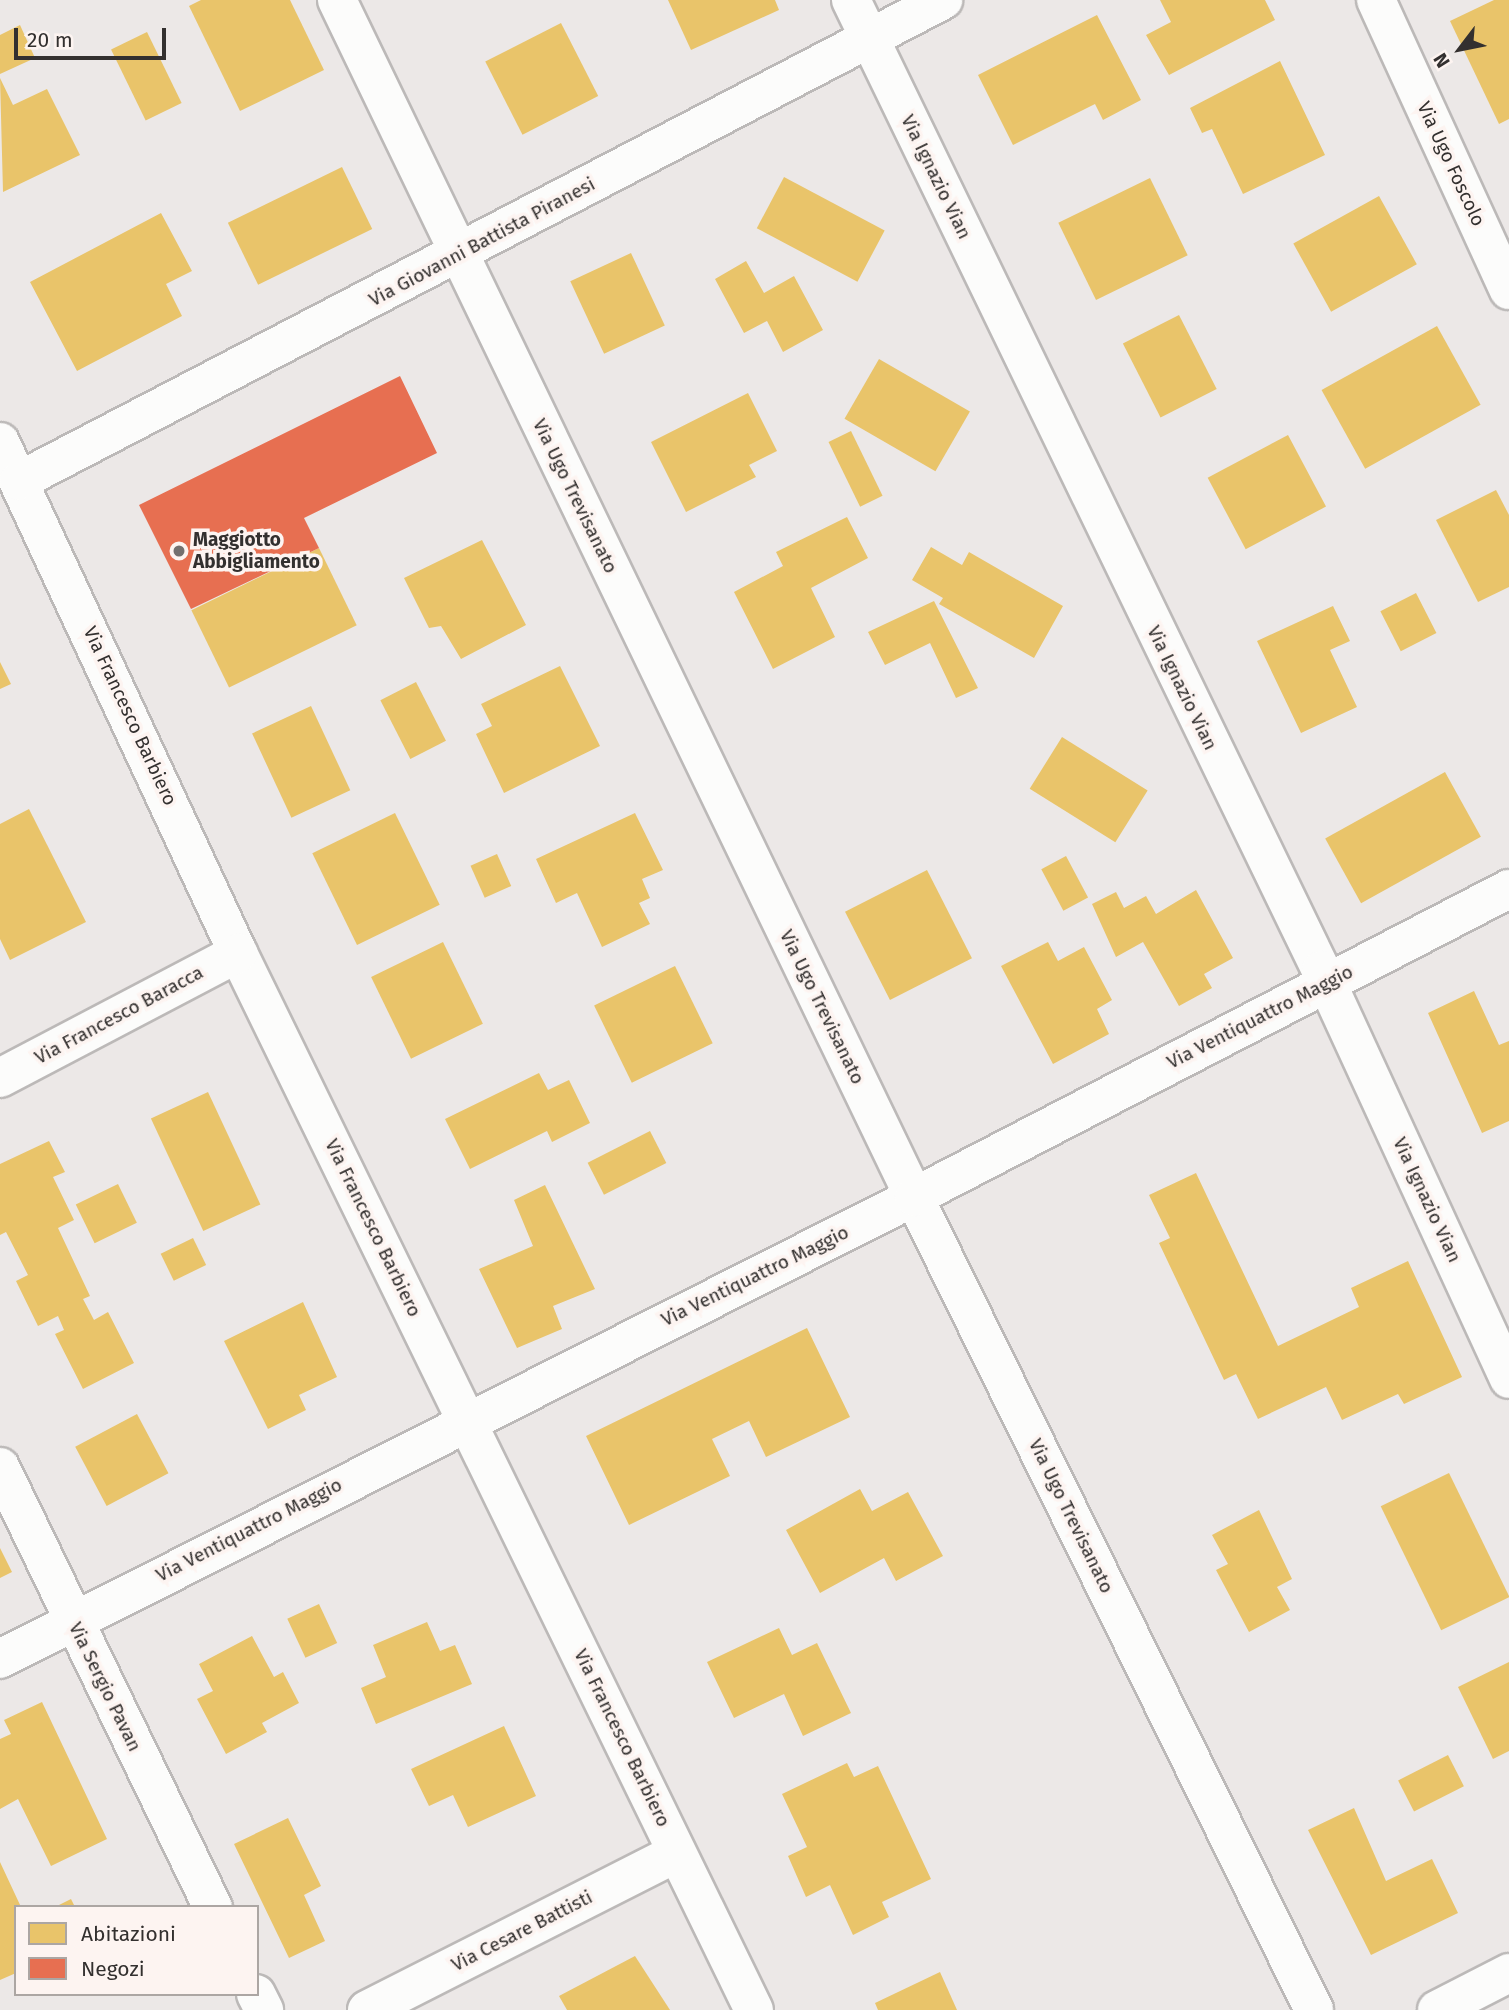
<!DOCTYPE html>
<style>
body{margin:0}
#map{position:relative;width:1509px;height:2010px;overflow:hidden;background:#ece8e7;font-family:"Fira Sans",sans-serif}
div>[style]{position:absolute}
.homes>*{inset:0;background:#e9c46a;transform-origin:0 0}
.shops>*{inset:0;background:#e76f51}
.roads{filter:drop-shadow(2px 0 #bcb9b8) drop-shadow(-2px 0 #bcb9b8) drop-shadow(0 2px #bcb9b8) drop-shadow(0 -2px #bcb9b8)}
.street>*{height:38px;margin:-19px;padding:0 19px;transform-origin:19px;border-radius:19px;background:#fcfcfb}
.dots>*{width:19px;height:19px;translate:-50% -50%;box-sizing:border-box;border:4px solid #fdf4f1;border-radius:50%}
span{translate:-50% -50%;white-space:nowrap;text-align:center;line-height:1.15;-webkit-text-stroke:7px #fdf4f1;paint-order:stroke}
.street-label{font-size:19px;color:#33302f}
.poi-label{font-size:19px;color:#33302f;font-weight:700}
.left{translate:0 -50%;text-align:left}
.legend{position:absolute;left:14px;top:1905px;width:245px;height:91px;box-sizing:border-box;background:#fdf4f1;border:2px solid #aca6a3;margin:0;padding:9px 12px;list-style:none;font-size:21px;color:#33302f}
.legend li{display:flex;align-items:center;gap:14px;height:35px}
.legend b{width:35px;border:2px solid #aca6a3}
.north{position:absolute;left:1425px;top:14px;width:70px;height:70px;-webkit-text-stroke:5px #fdf4f1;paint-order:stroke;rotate:238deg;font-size:19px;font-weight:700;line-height:28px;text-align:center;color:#33302f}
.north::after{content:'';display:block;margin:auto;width:24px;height:32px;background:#33302f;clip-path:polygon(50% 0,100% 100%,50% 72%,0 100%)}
.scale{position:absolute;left:14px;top:28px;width:152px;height:32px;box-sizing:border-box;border:4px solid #33302f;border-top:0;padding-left:9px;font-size:21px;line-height:24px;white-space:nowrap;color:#33302f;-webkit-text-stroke:5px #fdf4f1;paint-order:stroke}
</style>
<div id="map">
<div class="homes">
<div style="clip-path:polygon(201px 0,290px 0,324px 70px,240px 111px,189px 6px)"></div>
<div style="clip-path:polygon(668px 0,775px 0,779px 10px,691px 50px)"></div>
<div style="clip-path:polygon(1160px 0,1265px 0,1275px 20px,1169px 75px,1146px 35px,1171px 22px)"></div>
<div style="clip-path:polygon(1494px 0,1509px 0,1509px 119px,1499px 124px,1450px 21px)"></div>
<div style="clip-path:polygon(1097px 15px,1141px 100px,1103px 120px,1095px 104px,1013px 145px,978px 75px)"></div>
<div style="left:561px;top:23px;width:82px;height:85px;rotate:63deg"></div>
<div style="clip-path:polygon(20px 25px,35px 58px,0 74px,0 35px)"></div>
<div style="left:147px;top:32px;width:79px;height:40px;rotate:64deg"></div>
<div style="clip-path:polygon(1280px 61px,1325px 155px,1243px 194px,1212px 129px,1202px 133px,1190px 108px)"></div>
<div style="clip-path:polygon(0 78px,13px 105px,47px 89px,80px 155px,3px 192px)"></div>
<div style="left:342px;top:167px;width:69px;height:127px;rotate:64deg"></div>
<div style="left:784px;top:177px;width:114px;height:58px;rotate:28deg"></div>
<div style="left:1150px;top:178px;width:86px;height:102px;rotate:64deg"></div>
<div style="left:1379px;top:196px;width:78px;height:98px;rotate:61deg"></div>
<div style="clip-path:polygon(161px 213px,192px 271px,166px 284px,182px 316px,77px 371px,30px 282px)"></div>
<div style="left:631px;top:253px;width:80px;height:67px;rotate:65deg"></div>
<div style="clip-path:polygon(746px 261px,764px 293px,794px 276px,823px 330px,783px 352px,767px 321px,744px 333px,715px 279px)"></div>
<div style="left:1179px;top:315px;width:83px;height:63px;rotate:63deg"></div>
<div style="left:1437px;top:326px;width:90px;height:132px;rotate:61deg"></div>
<div style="left:879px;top:359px;width:105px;height:69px;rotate:30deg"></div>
<div style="clip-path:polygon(748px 393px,777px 451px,749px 465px,756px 477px,686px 512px,651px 442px)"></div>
<div style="left:851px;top:431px;width:72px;height:25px;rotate:64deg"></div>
<div style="left:1288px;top:435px;width:81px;height:91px;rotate:62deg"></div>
<div style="clip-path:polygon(1496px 490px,1509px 515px,1509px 587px,1478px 602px,1436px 520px)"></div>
<div style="clip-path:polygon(847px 517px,868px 558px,811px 588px,835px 637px,773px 669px,734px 592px,783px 566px,776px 552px)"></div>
<div style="clip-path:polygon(482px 540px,526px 625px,461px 659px,441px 626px,429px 628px,404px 578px)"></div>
<div style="clip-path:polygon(931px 547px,962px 565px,969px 552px,1063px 606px,1034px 658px,939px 604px,943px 598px,912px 580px)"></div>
<div style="left:319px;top:548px;width:86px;height:142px;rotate:64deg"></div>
<div style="left:1416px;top:593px;width:45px;height:40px;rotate:63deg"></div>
<div style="clip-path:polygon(934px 601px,978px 688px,956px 698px,930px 643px,885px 665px,868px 632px)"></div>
<div style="clip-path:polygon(1333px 606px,1350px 641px,1330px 650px,1357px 707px,1301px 733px,1257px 641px)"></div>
<div style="clip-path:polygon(0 662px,11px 684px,0 689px)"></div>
<div style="clip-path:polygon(560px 666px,600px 746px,504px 793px,476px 734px,492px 726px,481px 704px)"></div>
<div style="left:416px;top:682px;width:66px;height:40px;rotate:63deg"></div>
<div style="left:311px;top:706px;width:93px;height:65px;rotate:65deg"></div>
<div style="left:1062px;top:737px;width:101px;height:61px;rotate:32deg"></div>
<div style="left:1445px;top:772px;width:74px;height:137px;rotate:61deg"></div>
<div style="clip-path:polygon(29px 809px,86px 922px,10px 960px,0 939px,0 824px)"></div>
<div style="left:395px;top:813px;width:102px;height:92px;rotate:64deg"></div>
<div style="clip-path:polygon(635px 813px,663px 870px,642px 879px,650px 898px,639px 903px,650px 924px,602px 947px,577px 893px,556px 903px,536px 859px)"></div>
<div style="left:497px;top:854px;width:35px;height:29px;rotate:66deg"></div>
<div style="left:1066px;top:856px;width:47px;height:28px;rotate:62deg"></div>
<div style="left:927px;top:870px;width:99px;height:92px;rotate:63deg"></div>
<div style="clip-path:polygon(1196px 890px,1233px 958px,1204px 974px,1212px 988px,1179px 1006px,1143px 942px,1116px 957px,1092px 904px,1116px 892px,1124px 908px,1146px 896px,1156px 914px)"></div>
<div style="left:443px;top:942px;width:91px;height:80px;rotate:64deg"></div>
<div style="clip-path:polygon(1048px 942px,1058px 961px,1084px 947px,1112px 1000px,1097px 1009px,1109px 1034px,1053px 1064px,1001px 966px)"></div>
<div style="left:675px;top:966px;width:86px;height:90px;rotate:64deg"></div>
<div style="clip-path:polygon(1474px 991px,1499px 1045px,1509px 1041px,1509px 1121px,1482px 1133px,1428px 1013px)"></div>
<div style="clip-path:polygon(539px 1073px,548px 1090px,569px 1080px,590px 1123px,552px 1142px,547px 1131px,470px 1169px,445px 1119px)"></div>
<div style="left:208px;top:1092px;width:124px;height:63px;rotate:65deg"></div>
<div style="left:650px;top:1131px;width:36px;height:70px;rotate:63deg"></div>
<div style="clip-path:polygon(49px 1141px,65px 1172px,53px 1177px,74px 1220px,58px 1228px,90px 1296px,83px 1299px,94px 1320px,108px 1312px,134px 1363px,83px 1389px,55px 1334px,64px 1330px,58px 1316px,38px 1326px,16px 1281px,28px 1275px,6px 1232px,0 1235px,0 1164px)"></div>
<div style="clip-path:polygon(1196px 1173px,1278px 1346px,1359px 1307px,1351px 1288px,1408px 1261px,1462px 1377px,1404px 1404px,1398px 1394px,1342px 1420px,1326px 1387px,1258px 1419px,1236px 1374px,1224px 1380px,1159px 1243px,1170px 1238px,1149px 1195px)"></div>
<div style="left:118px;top:1184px;width:43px;height:47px;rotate:64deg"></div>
<div style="clip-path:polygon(545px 1185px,595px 1289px,553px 1306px,562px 1329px,517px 1348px,479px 1269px,533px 1246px,514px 1200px)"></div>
<div style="left:193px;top:1238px;width:30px;height:36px;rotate:64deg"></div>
<div style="clip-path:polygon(303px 1302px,337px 1377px,299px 1395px,306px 1410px,268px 1429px,224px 1341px)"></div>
<div style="clip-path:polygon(807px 1328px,850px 1417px,766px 1457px,749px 1421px,712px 1439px,730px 1476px,629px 1525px,586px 1436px)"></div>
<div style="left:137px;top:1414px;width:67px;height:70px;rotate:62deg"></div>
<div style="left:1449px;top:1473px;width:138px;height:76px;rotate:64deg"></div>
<div style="clip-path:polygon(860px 1489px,872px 1511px,908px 1492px,943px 1556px,896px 1581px,884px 1558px,820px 1593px,786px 1530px)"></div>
<div style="clip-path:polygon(1259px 1510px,1292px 1579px,1277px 1587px,1290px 1610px,1249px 1632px,1216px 1570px,1228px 1564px,1212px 1535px)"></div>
<div style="clip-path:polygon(0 1548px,12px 1572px,0 1578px)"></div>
<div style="left:319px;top:1604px;width:43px;height:35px;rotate:65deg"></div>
<div style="clip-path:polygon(427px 1622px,440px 1651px,455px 1645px,472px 1684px,376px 1724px,361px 1688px,386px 1677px,373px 1645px)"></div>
<div style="clip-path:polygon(779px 1628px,792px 1655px,817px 1643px,851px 1713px,803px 1736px,784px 1694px,734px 1718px,707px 1662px)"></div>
<div style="clip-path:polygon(252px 1636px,274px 1677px,283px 1672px,299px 1703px,262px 1723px,267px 1732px,226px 1754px,197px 1699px,213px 1691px,199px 1664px)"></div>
<div style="clip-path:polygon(1509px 1662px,1509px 1751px,1493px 1759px,1458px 1687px)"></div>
<div style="clip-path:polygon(42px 1702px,107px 1839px,51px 1866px,18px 1799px,0 1809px,0 1739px,11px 1734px,4px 1720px)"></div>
<div style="clip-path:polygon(504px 1726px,536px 1796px,468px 1827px,453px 1795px,429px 1806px,411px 1769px)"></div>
<div style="left:1448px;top:1755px;width:35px;height:56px;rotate:63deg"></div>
<div style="clip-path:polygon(847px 1763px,854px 1777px,878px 1766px,931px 1879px,882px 1902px,889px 1917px,853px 1935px,830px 1885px,806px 1897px,788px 1856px,807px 1847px,782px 1794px)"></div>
<div style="clip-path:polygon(1354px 1808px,1386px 1881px,1432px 1859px,1458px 1913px,1371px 1955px,1308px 1830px)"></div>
<div style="clip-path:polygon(288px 1818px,321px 1886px,304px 1895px,325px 1941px,289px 1958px,234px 1844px)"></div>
<div style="clip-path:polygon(0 1862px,21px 1907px,16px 1907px,16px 1973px,0 1980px)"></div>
<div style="clip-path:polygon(71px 1899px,75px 1907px,55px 1907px)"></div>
<div style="clip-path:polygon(635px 1956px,670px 2010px,567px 2010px,559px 1996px)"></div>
<div style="clip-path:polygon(940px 1972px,957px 2010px,878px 2010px,875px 2003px)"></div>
</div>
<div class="shops">
<div style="clip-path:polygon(400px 376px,437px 453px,304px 518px,319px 548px,191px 609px,139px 505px)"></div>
</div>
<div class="roads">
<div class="street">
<div style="left:337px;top:0;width:1329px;rotate:64.26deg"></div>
<div style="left:914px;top:1197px;width:906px;rotate:63.8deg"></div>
<div style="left:851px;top:0;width:1078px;rotate:64.15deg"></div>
<div style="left:1321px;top:970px;width:450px;rotate:65.3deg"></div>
<div style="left:1376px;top:0;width:319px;rotate:65.4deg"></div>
<div style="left:0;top:442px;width:564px;rotate:65.03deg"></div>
<div style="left:238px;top:953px;width:1176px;rotate:63.98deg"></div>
<div style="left:19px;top:481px;width:1042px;rotate:-27.5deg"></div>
<div style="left:0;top:1078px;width:269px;rotate:-27.7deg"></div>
<div style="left:0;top:1467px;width:489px;rotate:64.2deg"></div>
<div style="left:0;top:1659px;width:1024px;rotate:-26.82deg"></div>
<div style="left:914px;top:1197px;width:670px;rotate:-27.37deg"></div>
<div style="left:256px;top:1994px;width:18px;rotate:63deg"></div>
<div style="left:367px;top:2010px;width:347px;rotate:-26.9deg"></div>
<div style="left:1437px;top:2010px;width:81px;rotate:-27.2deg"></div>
</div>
</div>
<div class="dots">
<div style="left:179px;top:551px;background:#74706f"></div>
</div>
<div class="street-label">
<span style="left:1451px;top:164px;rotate:65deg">Via Ugo Foscolo</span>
<span style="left:936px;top:177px;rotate:64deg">Via Ignazio Vian</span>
<span style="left:482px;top:242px;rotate:-28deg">Via Giovanni Battista Piranesi</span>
<span style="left:575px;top:496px;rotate:64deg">Via Ugo Trevisanato</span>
<span style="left:1182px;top:688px;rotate:64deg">Via Ignazio Vian</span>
<span style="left:130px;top:716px;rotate:65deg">Via Francesco Barbiero</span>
<span style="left:822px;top:1007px;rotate:64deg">Via Ugo Trevisanato</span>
<span style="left:119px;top:1015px;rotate:-28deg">Via Francesco Baracca</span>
<span style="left:1260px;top:1017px;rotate:-27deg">Via Ventiquattro Maggio</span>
<span style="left:1427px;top:1200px;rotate:65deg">Via Ignazio Vian</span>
<span style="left:373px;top:1228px;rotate:64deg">Via Francesco Barbiero</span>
<span style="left:755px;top:1276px;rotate:-26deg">Via Ventiquattro Maggio</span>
<span style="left:1071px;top:1516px;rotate:64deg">Via Ugo Trevisanato</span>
<span style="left:249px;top:1530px;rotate:-27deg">Via Ventiquattro Maggio</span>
<span style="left:105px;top:1687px;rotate:64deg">Via Sergio Pavan</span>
<span style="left:622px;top:1738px;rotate:64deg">Via Francesco Barbiero</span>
<span style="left:522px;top:1931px;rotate:-27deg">Via Cesare Battisti</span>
</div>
<div class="poi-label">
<span class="left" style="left:193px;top:551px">Maggiotto<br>Abbigliamento</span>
</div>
<ul class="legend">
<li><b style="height:19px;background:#e9c46a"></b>Abitazioni</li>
<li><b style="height:19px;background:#e76f51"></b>Negozi</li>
</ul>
<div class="north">N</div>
<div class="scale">20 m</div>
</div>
